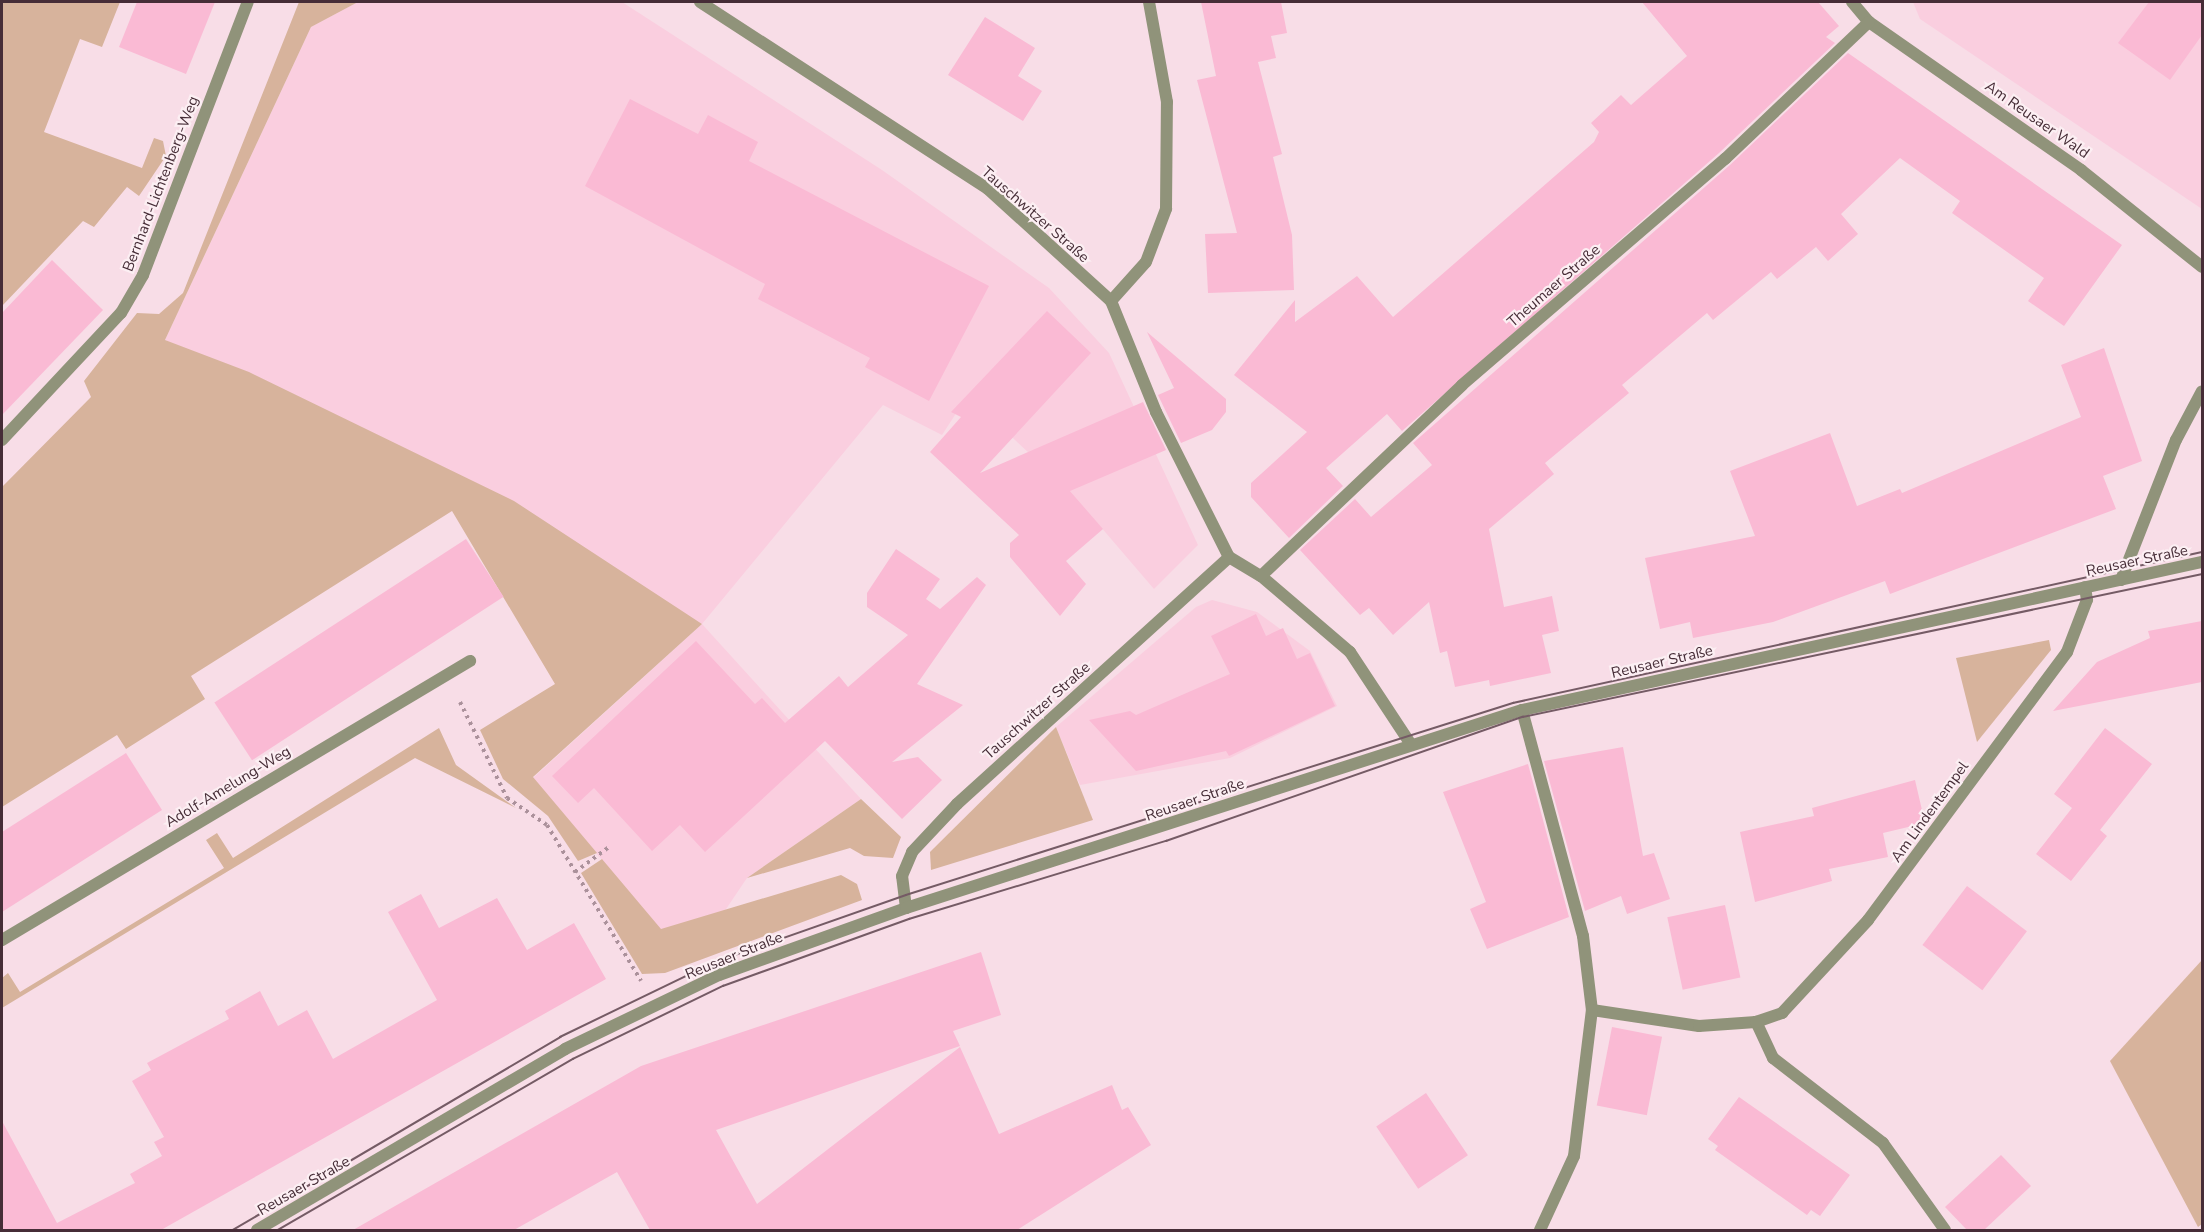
<!DOCTYPE html>
<meta charset="utf-8">
<style>
body{margin:0}
#map{position:relative;width:2204px;height:1232px;overflow:hidden;background:#f8dde7;font-family:"Nunito Sans",sans-serif}
div>[style]{position:absolute}
.built>*{inset:0;background:#facedf}
.green>*{inset:0;background:#d7b39c}
.building>*{inset:0;background:#fabad4;transform-origin:0 0}
.path>*{height:4px;margin-top:-2px;transform-origin:0;background:repeating-linear-gradient(90deg,#ab919b 0 3px,transparent 0 7.5px)}
.minor>*{height:12px;margin:-6px;padding:0 6px;transform-origin:6px;border-radius:6px;background:#90937a}
.tertiary>*{height:12px;margin:-6px;padding:0 6px;transform-origin:6px;border-radius:6px;background:#90937a}
.tram>*{height:1.5px;margin:-0.75px;padding:0 0.75px;transform-origin:0.75px;border-radius:0.75px;background:#755b65}
span{translate:-50% -50%;white-space:nowrap;text-align:center;line-height:1.15;-webkit-text-stroke:4.5px #fceff3;paint-order:stroke}
.street-label{font-size:15px;color:#462d37}
.frame{position:absolute;inset:0;border:3px solid #462d37;pointer-events:none}
</style>
<div id="map">
<div class="built">
<div style="clip-path:polygon(358px 2px,622px 2px,882px 170px,1049px 288px,1109px 353px,1198px 545px,1154px 589px,1070px 491px,975px 403px,966px 398px,942px 435px,883px 405px,702px 624px,861px 799px,747px 878px,722px 915px,661px 930px,533px 778px,702px 624px,165px 340px,311px 27px)"></div>
<div style="clip-path:polygon(1913px 2px,2202px 2px,2202px 209px,1920px 19px)"></div>
<div style="clip-path:polygon(1212px 600px,1257px 612px,1310px 651px,1337px 706px,1230px 758px,1080px 785px,1056px 727px,1196px 607px)"></div>
</div>
<div class="green">
<div style="clip-path:polygon(2px 2px,120px 2px,102px 47px,80px 39px,44px 132px,142px 168px,154px 138px,163px 141px,166px 156px,139px 196px,127px 187px,94px 227px,83px 221px,2px 306px)"></div>
<div style="clip-path:polygon(299px 2px,358px 2px,311px 27px,165px 340px,249px 372px,514px 501px,702px 624px,533px 777px,597px 853px,578px 861px,548px 816px,503px 779px,480px 730px,555px 684px,452px 511px,191px 676px,205px 699px,126px 749px,117px 735px,2px 807px,2px 487px,91px 397px,84px 381px,137px 313px,159px 314px,183px 293px)"></div>
<div style="clip-path:polygon(2049px 640px,2051px 650px,1977px 742px,1956px 658px)"></div>
<div style="clip-path:polygon(1056px 727px,1093px 820px,931px 870px,930px 852px)"></div>
<div style="clip-path:polygon(439px 728px,456px 765px,516px 808px,415px 758px,2px 1008px,2px 978px,8px 973px,20px 992px,224px 868px,206px 840px,217px 833px,233px 858px)"></div>
<div style="clip-path:polygon(861px 799px,901px 837px,893px 858px,864px 856px,850px 848px,747px 878px)"></div>
<div style="clip-path:polygon(602px 859px,661px 929px,841px 875px,857px 884px,862px 900px,665px 973px,642px 974px,581px 873px)"></div>
<div style="clip-path:polygon(2202px 960px,2202px 1224px,2198px 1227px,2110px 1061px)"></div>
</div>
<div class="building">
<div style="clip-path:polygon(137px 2px,215px 2px,186px 74px,119px 47px)"></div>
<div style="clip-path:polygon(1201px 2px,1281px 2px,1287px 33px,1271px 36px,1276px 58px,1258px 62px,1282px 154px,1273px 157px,1292px 235px,1294px 290px,1208px 293px,1205px 234px,1237px 233px,1197px 80px,1216px 76px)"></div>
<div style="clip-path:polygon(1642px 2px,1818px 2px,1839px 26px,1826px 37px,1835px 43px,1719px 153px,1402px 431px,1387px 414px,1326px 468px,1343px 486px,1289px 538px,1251px 497px,1251px 483px,1307px 432px,1234px 375px,1295px 300px,1295px 322px,1357px 276px,1393px 317px,1594px 142px,1599px 132px,1591px 123px,1621px 95px,1631px 105px,1687px 56px)"></div>
<div style="clip-path:polygon(2149px 2px,2202px 2px,2202px 35px,2170px 80px,2118px 43px)"></div>
<div style="clip-path:polygon(985px 17px,1035px 48px,1018px 76px,1042px 91px,1023px 121px,948px 75px)"></div>
<div style="clip-path:polygon(1848px 53px,2122px 245px,2064px 326px,2028px 301px,2044px 278px,1952px 213px,1960px 201px,1900px 158px,1841px 214px,1858px 234px,1828px 261px,1816px 247px,1777px 279px,1771px 272px,1713px 320px,1707px 313px,1622px 385px,1629px 393px,1545px 463px,1554px 474px,1489px 529px,1504px 607px,1552px 596px,1559px 631px,1542px 635px,1551px 673px,1490px 686px,1489px 680px,1455px 687px,1447px 651px,1440px 653px,1429px 602px,1393px 635px,1369px 608px,1360px 615px,1300px 550px,1355px 499px,1371px 517px,1432px 465px,1413px 443px,1730px 165px)"></div>
<div style="clip-path:polygon(630px 99px,698px 134px,708px 115px,758px 142px,749px 161px,989px 286px,929px 401px,865px 367px,870px 358px,758px 299px,765px 284px,585px 186px)"></div>
<div style="clip-path:polygon(52px 260px,103px 310px,2px 415px,2px 313px)"></div>
<div style="clip-path:polygon(1047px 311px,1091px 353px,980px 473px,1143px 402px,1166px 450px,1070px 491px,1103px 529px,1066px 561px,1086px 584px,1060px 616px,1010px 557px,1010px 543px,1019px 535px,930px 452px,961px 417px,951px 412px)"></div>
<div style="clip-path:polygon(1147px 332px,1226px 399px,1226px 412px,1212px 430px,1181px 443px,1158px 395px,1174px 388px)"></div>
<div style="clip-path:polygon(2104px 348px,2142px 461px,2103px 476px,2116px 509px,1890px 594px,1885px 581px,1773px 622px,1693px 638px,1690px 622px,1660px 629px,1645px 558px,1755px 536px,1730px 471px,1830px 433px,1857px 506px,1900px 489px,1902px 493px,2081px 417px,2061px 365px)"></div>
<div style="left:466px;top:539px;width:69px;height:300px;rotate:57deg"></div>
<div style="clip-path:polygon(896px 549px,940px 579px,926px 599px,940px 609px,977px 577px,986px 585px,917px 684px,963px 705px,892px 762px,918px 757px,942px 780px,902px 819px,825px 741px,705px 852px,680px 825px,652px 851px,594px 788px,578px 803px,552px 776px,696px 641px,755px 704px,762px 698px,785px 723px,839px 676px,848px 687px,908px 635px,867px 607px,867px 593px)"></div>
<div style="clip-path:polygon(1256px 614px,1266px 636px,1283px 628px,1297px 659px,1310px 653px,1335px 706px,1229px 756px,1226px 751px,1136px 771px,1089px 720px,1130px 711px,1136px 715px,1230px 674px,1211px 636px)"></div>
<div style="clip-path:polygon(2202px 621px,2202px 682px,2053px 711px,2097px 662px,2150px 638px,2148px 631px)"></div>
<div style="clip-path:polygon(2105px 728px,2152px 764px,2100px 830px,2107px 836px,2071px 881px,2036px 854px,2072px 808px,2054px 794px)"></div>
<div style="clip-path:polygon(1623px 747px,1643px 856px,1654px 853px,1670px 899px,1627px 914px,1621px 896px,1585px 911px,1544px 761px)"></div>
<div style="clip-path:polygon(126px 753px,162px 810px,2px 912px,2px 832px)"></div>
<div style="clip-path:polygon(1528px 764px,1569px 917px,1487px 949px,1470px 909px,1486px 902px,1443px 792px)"></div>
<div style="clip-path:polygon(1915px 780px,1925px 823px,1883px 833px,1888px 857px,1829px 869px,1832px 881px,1755px 902px,1740px 832px,1814px 816px,1812px 808px)"></div>
<div style="left:1967px;top:886px;width:75px;height:74px;rotate:37deg"></div>
<div style="clip-path:polygon(421px 894px,439px 928px,497px 898px,527px 950px,574px 923px,606px 979px,161px 1230px,2px 1230px,2px 1121px,57px 1223px,135px 1183px,130px 1174px,162px 1156px,154px 1142px,164px 1137px,132px 1081px,151px 1070px,147px 1063px,229px 1019px,225px 1011px,260px 991px,278px 1026px,307px 1010px,333px 1059px,437px 1000px,388px 912px)"></div>
<div style="left:1725px;top:905px;width:74px;height:59px;rotate:78deg"></div>
<div style="clip-path:polygon(981px 952px,1001px 1015px,953px 1031px,960px 1046px,716px 1130px,757px 1204px,960px 1047px,999px 1134px,1112px 1085px,1122px 1110px,1128px 1107px,1151px 1145px,1017px 1230px,650px 1230px,617px 1172px,514px 1230px,353px 1230px,641px 1066px)"></div>
<div style="left:1612px;top:1027px;width:51px;height:80px;rotate:11deg"></div>
<div style="left:1426px;top:1093px;width:75px;height:60px;rotate:56deg"></div>
<div style="clip-path:polygon(1739px 1097px,1850px 1175px,1820px 1216px,1811px 1210px,1807px 1215px,1715px 1150px,1718px 1146px,1708px 1139px)"></div>
<div style="clip-path:polygon(2001px 1155px,2031px 1186px,1984px 1230px,1967px 1230px,1945px 1207px)"></div>
</div>
<div class="path">
<div style="left:460px;top:702px;width:107px;rotate:63.9deg"></div>
<div style="left:507px;top:798px;width:48px;rotate:34deg"></div>
<div style="left:547px;top:825px;width:182px;rotate:58.9deg"></div>
<div style="left:575px;top:872px;width:42px;rotate:-36.3deg"></div>
</div>
<div class="minor">
<div style="left:700px;top:2px;width:343px;rotate:33deg"></div>
<div style="left:988px;top:189px;width:166px;rotate:42.3deg"></div>
<div style="left:1111px;top:301px;width:120px;rotate:67.9deg"></div>
<div style="left:1156px;top:412px;width:162px;rotate:63.3deg"></div>
<div style="left:1229px;top:557px;width:37px;rotate:31deg"></div>
<div style="left:1261px;top:576px;width:117px;rotate:40.5deg"></div>
<div style="left:1350px;top:652px;width:109px;rotate:56.6deg"></div>
<div style="left:1852px;top:2px;width:26px;rotate:50deg"></div>
<div style="left:1869px;top:22px;width:259px;rotate:34.9deg"></div>
<div style="left:2081px;top:170px;width:155px;rotate:38.7deg"></div>
<div style="left:1111px;top:301px;width:52px;rotate:-48.1deg"></div>
<div style="left:1146px;top:262px;width:57px;rotate:-69.3deg"></div>
<div style="left:1166px;top:209px;width:107px;rotate:-89.5deg"></div>
<div style="left:1167px;top:102px;width:102px;rotate:-100.2deg"></div>
<div style="left:2px;top:440px;width:174px;rotate:-46.9deg"></div>
<div style="left:121px;top:313px;width:44px;rotate:-59.9deg"></div>
<div style="left:143px;top:275px;width:292px;rotate:-69deg"></div>
<div style="left:1261px;top:576px;width:277px;rotate:-43.5deg"></div>
<div style="left:1462px;top:385px;width:347px;rotate:-40.7deg"></div>
<div style="left:1725px;top:159px;width:199px;rotate:-43.6deg"></div>
<div style="left:2121px;top:580px;width:150px;rotate:-68.6deg"></div>
<div style="left:2176px;top:440px;width:55px;rotate:-62deg"></div>
<div style="left:1522px;top:710px;width:234px;rotate:74.9deg"></div>
<div style="left:1583px;top:936px;width:75px;rotate:83.1deg"></div>
<div style="left:1592px;top:1010px;width:108px;rotate:8.5deg"></div>
<div style="left:1699px;top:1026px;width:57px;rotate:-4deg"></div>
<div style="left:906px;top:908px;width:32px;rotate:-97deg"></div>
<div style="left:902px;top:876px;width:26px;rotate:-67deg"></div>
<div style="left:912px;top:852px;width:66px;rotate:-46.8deg"></div>
<div style="left:957px;top:804px;width:367px;rotate:-42.2deg"></div>
<div style="left:2px;top:940px;width:545px;rotate:-30.8deg"></div>
<div style="left:1540px;top:1230px;width:81px;rotate:-65.3deg"></div>
<div style="left:1574px;top:1156px;width:147px;rotate:-83deg"></div>
<div style="left:1945px;top:1230px;width:107px;rotate:-125.5deg"></div>
<div style="left:1883px;top:1143px;width:139px;rotate:-142.3deg"></div>
<div style="left:1773px;top:1058px;width:40px;rotate:-115deg"></div>
<div style="left:1756px;top:1022px;width:28px;rotate:-19deg"></div>
<div style="left:1782px;top:1013px;width:127px;rotate:-47.2deg"></div>
<div style="left:1868px;top:920px;width:334px;rotate:-53.4deg"></div>
<div style="left:2067px;top:652px;width:56px;rotate:-69deg"></div>
<div style="left:2087px;top:600px;width:13px;rotate:-99deg"></div>
</div>
<div class="tertiary">
<div style="left:257px;top:1230px;width:357px;rotate:-30.4deg"></div>
<div style="left:565px;top:1049px;width:171px;rotate:-25.7deg"></div>
<div style="left:719px;top:975px;width:199px;rotate:-19.7deg"></div>
<div style="left:906px;top:908px;width:647px;rotate:-17.82deg"></div>
<div style="left:1522px;top:710px;width:696px;rotate:-12.28deg"></div>
</div>
<div class="tram">
<div style="left:233px;top:1230px;width:380px;rotate:-30.5deg"></div>
<div style="left:560px;top:1037px;width:172px;rotate:-25.8deg"></div>
<div style="left:715px;top:962px;width:202px;rotate:-19.3deg"></div>
<div style="left:906px;top:895px;width:637px;rotate:-17.55deg"></div>
<div style="left:1513px;top:703px;width:705px;rotate:-12.36deg"></div>
<div style="left:278px;top:1230px;width:341px;rotate:-30.1deg"></div>
<div style="left:573px;top:1059px;width:167px;rotate:-26deg"></div>
<div style="left:723px;top:986px;width:198px;rotate:-19.8deg"></div>
<div style="left:909px;top:919px;width:269px;rotate:-16.9deg"></div>
<div style="left:1166px;top:841px;width:378px;rotate:-19.2deg"></div>
<div style="left:1523px;top:717px;width:694px;rotate:-11.89deg"></div>
</div>
<div class="street-label">
<span style="left:2037px;top:120px;rotate:35deg">Am Reusaer Wald</span>
<span style="left:161px;top:184px;rotate:-69deg">Bernhard-Lichtenberg-Weg</span>
<span style="left:1035px;top:215px;rotate:41deg">Tauschwitzer Straße</span>
<span style="left:1554px;top:286px;rotate:-41deg">Theumaer Straße</span>
<span style="left:2137px;top:561px;rotate:-12deg">Reusaer Straße</span>
<span style="left:1662px;top:662px;rotate:-13deg">Reusaer Straße</span>
<span style="left:1037px;top:711px;rotate:-42deg">Tauschwitzer Straße</span>
<span style="left:228px;top:787px;rotate:-31deg">Adolf-Amelung-Weg</span>
<span style="left:1195px;top:800px;rotate:-19deg">Reusaer Straße</span>
<span style="left:1930px;top:812px;rotate:-54deg">Am Lindentempel</span>
<span style="left:734px;top:956px;rotate:-22deg">Reusaer Straße</span>
<span style="left:304px;top:1186px;rotate:-30deg">Reusaer Straße</span>
</div>
<div class="frame"></div>
</div>
